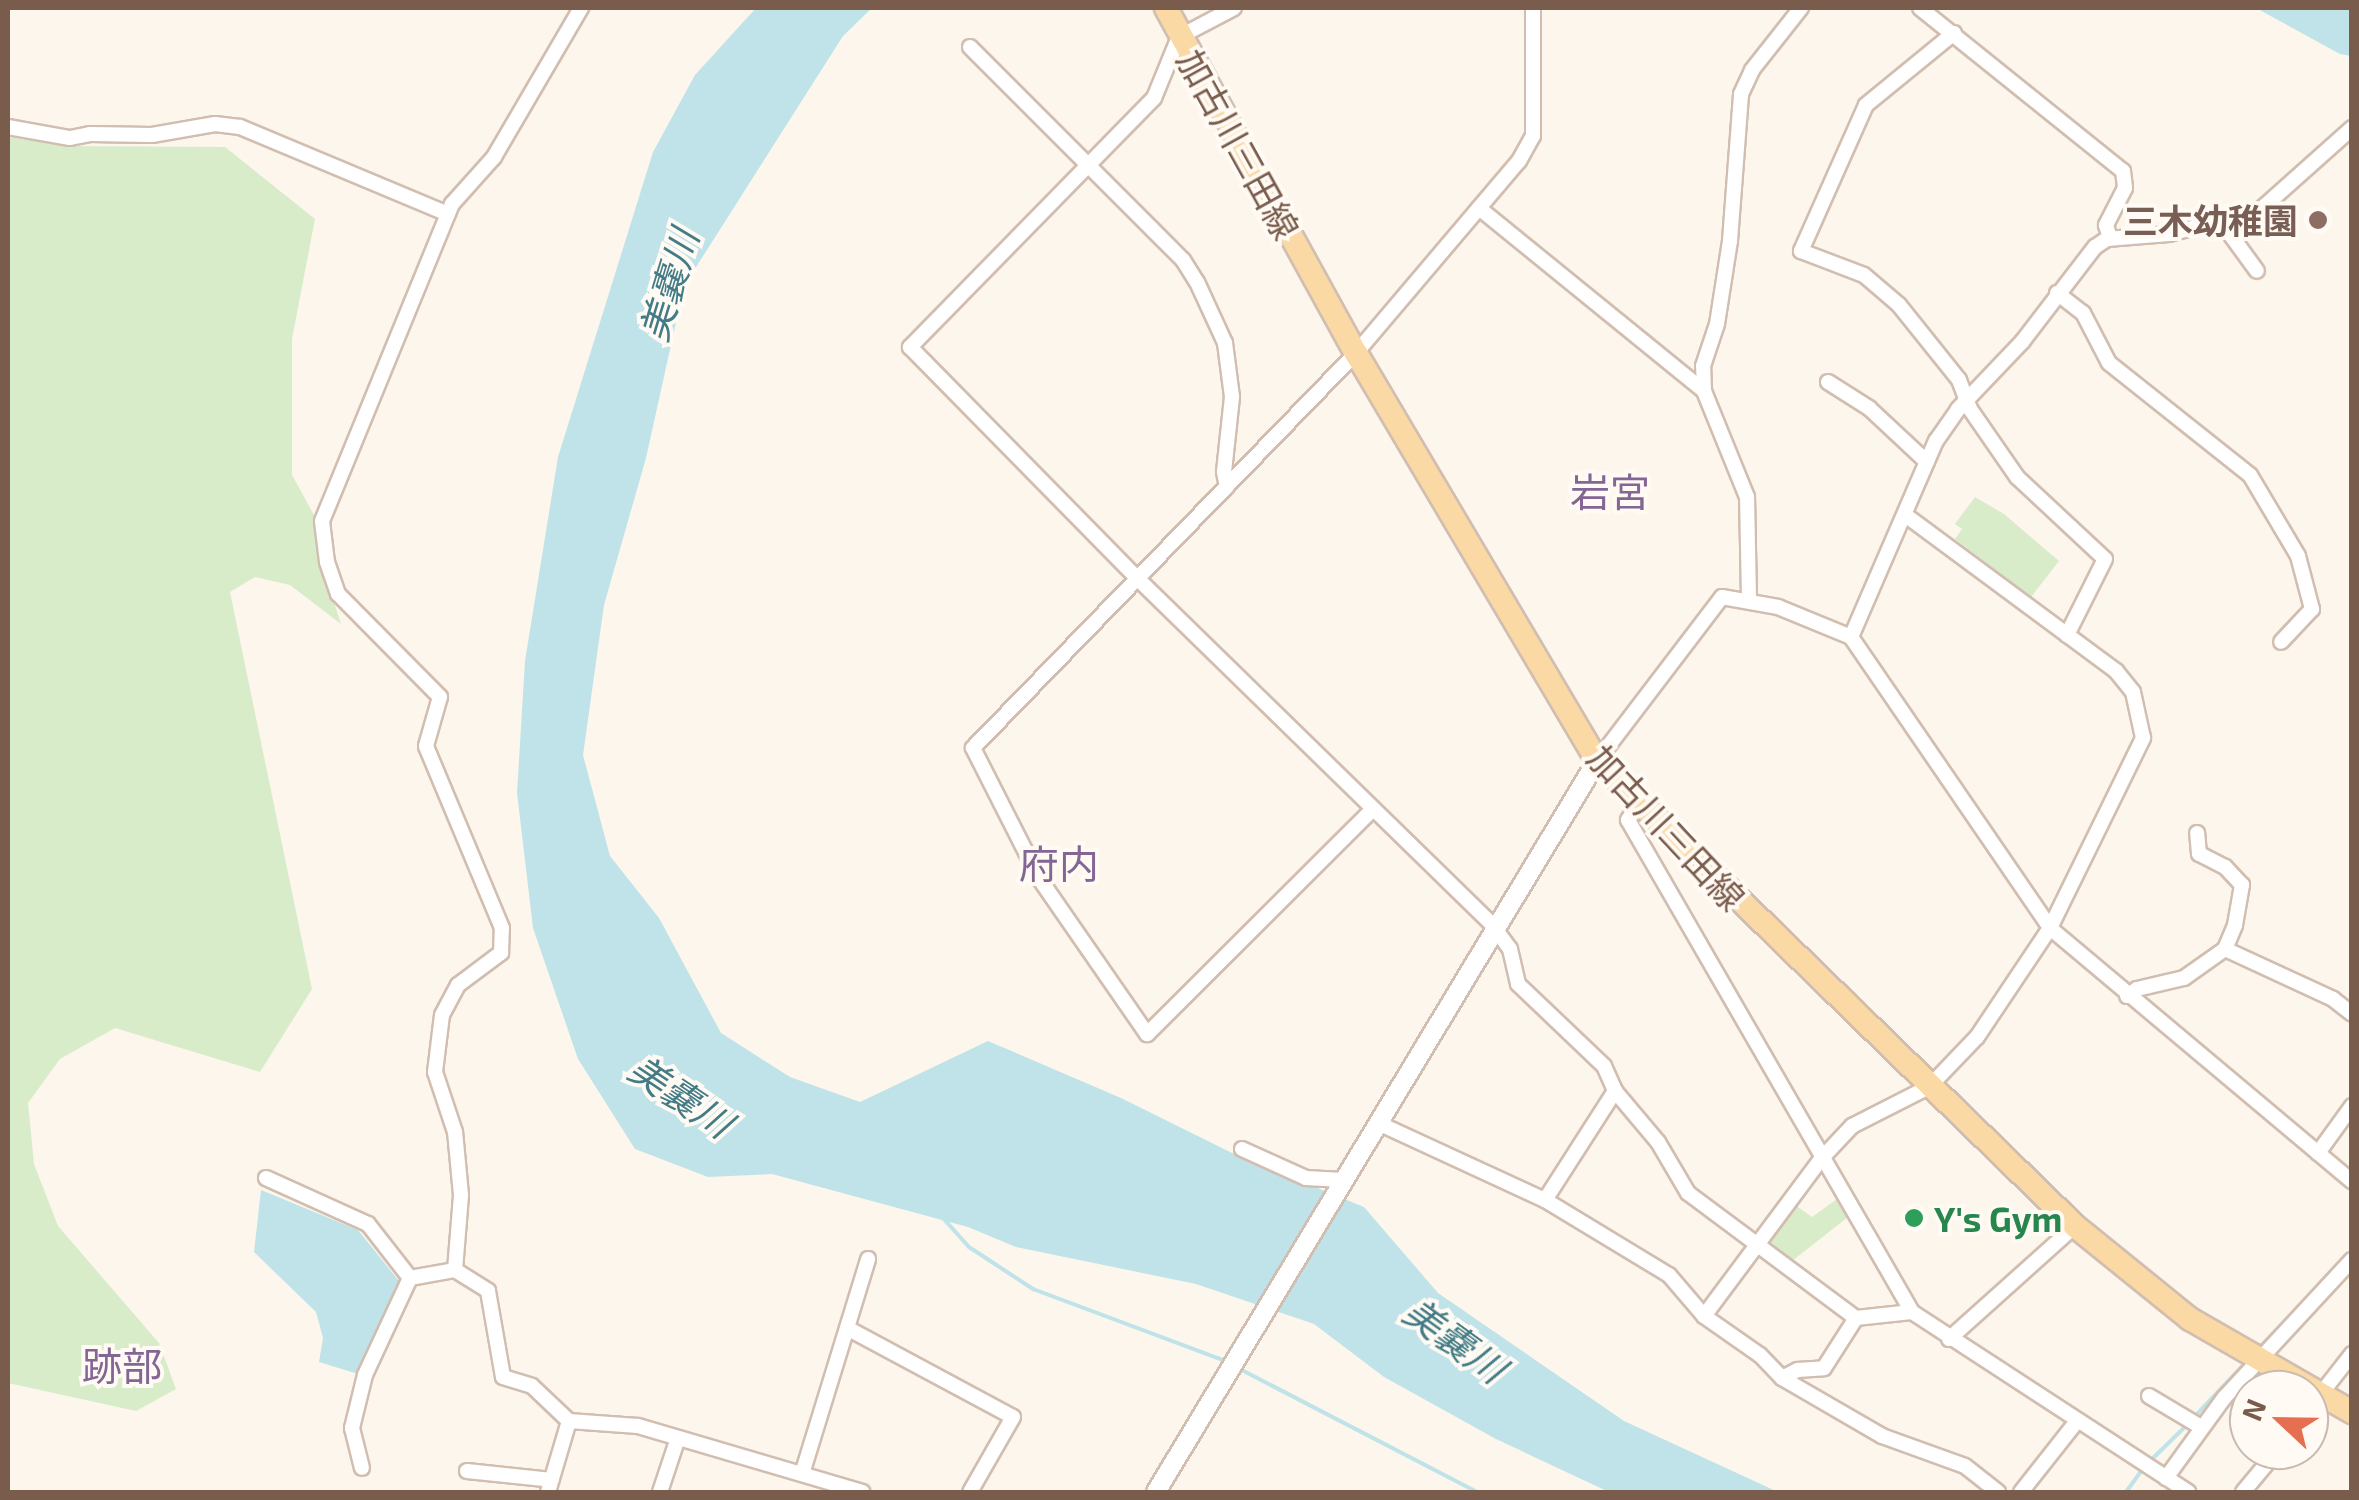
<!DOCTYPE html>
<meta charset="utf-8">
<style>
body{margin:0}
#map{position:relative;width:2359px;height:1500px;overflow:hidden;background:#fdf6ec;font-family:"Exo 2","Noto Sans JP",sans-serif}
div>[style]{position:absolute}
.green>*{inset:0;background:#d8ecc9}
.water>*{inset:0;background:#bfe3e8}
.stream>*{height:4px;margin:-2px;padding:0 2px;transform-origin:2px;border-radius:2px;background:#bfe3e8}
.roads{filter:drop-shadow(2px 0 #d1beb0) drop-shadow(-2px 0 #d1beb0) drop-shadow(0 2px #d1beb0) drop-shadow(0 -2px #d1beb0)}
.minor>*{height:14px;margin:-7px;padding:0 7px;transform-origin:7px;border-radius:7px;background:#fff}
.tertiary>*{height:18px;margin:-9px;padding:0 9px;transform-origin:9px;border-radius:9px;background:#fff}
.primary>*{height:22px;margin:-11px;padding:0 11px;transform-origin:11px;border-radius:11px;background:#fbd9a5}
.dots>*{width:28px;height:28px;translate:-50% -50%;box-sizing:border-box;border:5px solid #fffaf3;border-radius:50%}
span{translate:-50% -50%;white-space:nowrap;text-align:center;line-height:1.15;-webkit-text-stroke:8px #fffaf3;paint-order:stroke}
.street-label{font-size:35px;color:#7a5c4d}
.education-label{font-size:35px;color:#785e54;font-weight:700}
.right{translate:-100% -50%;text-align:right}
.leisure-label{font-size:35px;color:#27864d;font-weight:700}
.left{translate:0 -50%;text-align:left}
.water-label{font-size:38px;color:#437c86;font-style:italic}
.quarter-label{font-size:40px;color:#846695}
.frame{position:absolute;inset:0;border:10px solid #7a5c4d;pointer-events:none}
.north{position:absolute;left:2229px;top:1370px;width:100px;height:100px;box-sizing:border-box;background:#fffaf3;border:2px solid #cabbb1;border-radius:50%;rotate:292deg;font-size:28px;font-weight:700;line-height:40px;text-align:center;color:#7a5c4d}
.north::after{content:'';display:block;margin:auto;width:35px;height:45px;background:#e76f51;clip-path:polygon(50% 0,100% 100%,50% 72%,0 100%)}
</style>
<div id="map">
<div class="green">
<div style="clip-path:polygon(8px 137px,66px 146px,225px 147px,315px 219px,292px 339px,292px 475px,314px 515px,319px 556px,341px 624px,290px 585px,255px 577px,230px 592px,312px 989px,260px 1072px,115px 1028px,60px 1059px,28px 1103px,34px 1164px,58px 1226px,159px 1343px,176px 1389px,136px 1411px,8px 1383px)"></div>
<div style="clip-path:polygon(1975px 497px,2004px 514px,2059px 561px,2031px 597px,1955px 539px,1962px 529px,1955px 524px)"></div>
<div style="clip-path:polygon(1837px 1199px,1848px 1217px,1792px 1261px,1768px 1240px,1795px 1205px,1812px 1217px)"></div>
</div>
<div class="water">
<div style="clip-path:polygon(756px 8px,872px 8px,843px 36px,684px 286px,646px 458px,604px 605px,583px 755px,610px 856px,659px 918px,721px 1033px,790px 1077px,860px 1102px,988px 1041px,1121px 1098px,1232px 1153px,1364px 1207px,1438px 1293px,1624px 1421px,1778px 1492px,1609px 1492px,1496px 1439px,1384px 1377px,1314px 1324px,1196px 1284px,1016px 1247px,968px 1227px,772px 1174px,708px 1177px,635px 1149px,578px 1059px,533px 928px,517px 793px,525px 661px,558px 457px,653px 152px,695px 75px)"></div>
<div style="clip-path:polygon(2256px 8px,2351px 8px,2351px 56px,2340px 54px)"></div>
<div style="clip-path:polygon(261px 1190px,358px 1230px,399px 1281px,358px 1374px,319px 1362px,323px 1338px,316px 1312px,254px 1252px)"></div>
</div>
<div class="stream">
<div style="left:942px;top:1217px;width:40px;rotate:48deg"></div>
<div style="left:969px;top:1247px;width:77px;rotate:33.3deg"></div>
<div style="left:1033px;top:1289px;width:208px;rotate:20.5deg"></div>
<div style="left:2257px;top:1350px;width:105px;rotate:-46.2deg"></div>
<div style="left:1236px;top:1367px;width:271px;rotate:27.4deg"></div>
<div style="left:2195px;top:1416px;width:76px;rotate:-46.6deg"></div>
<div style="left:2149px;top:1462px;width:56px;rotate:-44.3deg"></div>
<div style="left:2126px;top:1492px;width:29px;rotate:-54deg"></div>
</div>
<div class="roads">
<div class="minor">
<div style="left:1234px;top:8px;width:62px;rotate:152.2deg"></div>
<div style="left:1179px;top:37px;width:66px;rotate:112.3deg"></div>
<div style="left:1154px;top:98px;width:349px;rotate:134.4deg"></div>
<div style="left:910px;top:347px;width:325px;rotate:45.5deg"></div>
<div style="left:1138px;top:579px;width:498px;rotate:44.3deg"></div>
<div style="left:1494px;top:927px;width:27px;rotate:54deg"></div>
<div style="left:1510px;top:949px;width:36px;rotate:77deg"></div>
<div style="left:1518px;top:984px;width:119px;rotate:43.6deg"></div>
<div style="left:1604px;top:1066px;width:27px;rotate:66deg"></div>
<div style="left:1615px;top:1091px;width:67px;rotate:49.9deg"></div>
<div style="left:1658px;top:1142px;width:59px;rotate:59.5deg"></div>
<div style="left:1688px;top:1193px;width:209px;rotate:36.7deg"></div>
<div style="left:1856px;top:1318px;width:56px;rotate:-6.1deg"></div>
<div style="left:1920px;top:8px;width:260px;rotate:38.8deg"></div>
<div style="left:2123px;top:171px;width:17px;rotate:83deg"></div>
<div style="left:2125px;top:188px;width:42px;rotate:117.2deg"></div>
<div style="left:2106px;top:225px;width:14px;rotate:73deg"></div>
<div style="left:1954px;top:33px;width:114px;rotate:140.7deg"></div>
<div style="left:1866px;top:105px;width:160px;rotate:114deg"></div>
<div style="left:1801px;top:251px;width:67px;rotate:20.9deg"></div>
<div style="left:1864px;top:275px;width:46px;rotate:40.6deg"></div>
<div style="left:1899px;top:305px;width:96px;rotate:51.3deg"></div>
<div style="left:1959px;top:380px;width:31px;rotate:69deg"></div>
<div style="left:1970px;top:409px;width:83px;rotate:55.3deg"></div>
<div style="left:2017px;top:477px;width:120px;rotate:43deg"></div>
<div style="left:2105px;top:559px;width:85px;rotate:116.6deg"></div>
<div style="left:970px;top:47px;width:301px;rotate:45deg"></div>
<div style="left:1183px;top:260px;width:26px;rotate:58deg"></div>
<div style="left:1197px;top:282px;width:67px;rotate:65.3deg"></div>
<div style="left:1225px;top:343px;width:54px;rotate:82.6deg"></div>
<div style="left:1232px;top:397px;width:75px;rotate:96.1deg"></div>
<div style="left:1224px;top:472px;width:15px;rotate:79deg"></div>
<div style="left:8px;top:127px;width:63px;rotate:10.1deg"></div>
<div style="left:70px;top:138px;width:20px;rotate:-11deg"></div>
<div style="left:90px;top:134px;width:62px;rotate:0.9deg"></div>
<div style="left:152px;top:135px;width:64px;rotate:-9.9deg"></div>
<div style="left:215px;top:124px;width:25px;rotate:7deg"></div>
<div style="left:240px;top:127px;width:225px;rotate:22.7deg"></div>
<div style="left:1479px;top:208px;width:290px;rotate:39.1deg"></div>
<div style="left:2222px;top:223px;width:59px;rotate:53.9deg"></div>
<div style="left:2057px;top:293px;width:33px;rotate:38deg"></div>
<div style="left:2083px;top:313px;width:56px;rotate:62.5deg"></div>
<div style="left:2109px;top:363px;width:180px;rotate:38.5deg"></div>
<div style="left:2250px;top:475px;width:94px;rotate:59.3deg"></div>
<div style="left:2298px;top:556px;width:55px;rotate:75.2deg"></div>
<div style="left:2312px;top:609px;width:45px;rotate:133.2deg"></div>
<div style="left:1828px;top:382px;width:49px;rotate:32.4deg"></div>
<div style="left:1869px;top:408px;width:79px;rotate:43deg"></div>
<div style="left:1749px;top:599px;width:102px;rotate:-91.1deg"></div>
<div style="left:1747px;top:497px;width:114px;rotate:-112.1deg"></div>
<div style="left:1704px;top:391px;width:25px;rotate:-92deg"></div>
<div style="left:1703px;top:366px;width:44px;rotate:-71.6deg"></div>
<div style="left:1717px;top:324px;width:84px;rotate:-81.1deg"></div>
<div style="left:1730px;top:241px;width:147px;rotate:-85.7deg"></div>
<div style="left:1741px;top:94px;width:26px;rotate:-65deg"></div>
<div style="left:1752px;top:70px;width:79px;rotate:-51.7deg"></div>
<div style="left:1851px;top:637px;width:214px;rotate:-66.6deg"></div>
<div style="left:1936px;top:441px;width:39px;rotate:-55deg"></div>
<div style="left:1958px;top:409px;width:93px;rotate:-46.3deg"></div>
<div style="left:2022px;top:342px;width:120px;rotate:-52.5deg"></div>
<div style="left:2095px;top:247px;width:14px;rotate:-34deg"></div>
<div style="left:2107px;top:239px;width:62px;rotate:-4.6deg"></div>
<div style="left:2169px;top:234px;width:93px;rotate:-14.3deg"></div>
<div style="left:2259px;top:211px;width:125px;rotate:-41.7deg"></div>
<div style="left:1597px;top:761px;width:206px;rotate:-52.7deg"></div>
<div style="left:1722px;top:597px;width:57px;rotate:10.1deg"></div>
<div style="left:1778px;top:607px;width:79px;rotate:22.3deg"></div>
<div style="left:1851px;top:637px;width:353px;rotate:55.6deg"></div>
<div style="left:2050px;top:928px;width:394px;rotate:40deg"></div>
<div style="left:1638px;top:805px;width:18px;rotate:124deg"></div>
<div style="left:1628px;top:820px;width:568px;rotate:60deg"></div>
<div style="left:1912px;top:1312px;width:330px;rotate:33.1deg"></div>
<div style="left:1373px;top:809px;width:319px;rotate:135.1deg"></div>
<div style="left:1147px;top:1034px;width:190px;rotate:-124.7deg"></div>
<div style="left:1039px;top:878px;width:146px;rotate:-116.9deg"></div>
<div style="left:973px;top:748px;width:550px;rotate:-45.88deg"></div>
<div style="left:1356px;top:353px;width:252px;rotate:-49.7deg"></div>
<div style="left:1519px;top:161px;width:29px;rotate:-61deg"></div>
<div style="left:1533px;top:136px;width:128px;rotate:-90deg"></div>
<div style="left:2225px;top:949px;width:119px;rotate:24.8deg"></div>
<div style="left:2333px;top:999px;width:24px;rotate:38deg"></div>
<div style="left:2127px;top:996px;width:12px;rotate:-35deg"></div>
<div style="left:2137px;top:989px;width:48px;rotate:-13.2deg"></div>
<div style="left:2184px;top:978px;width:50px;rotate:-35.3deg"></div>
<div style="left:2225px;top:949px;width:26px;rotate:-67deg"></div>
<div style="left:2235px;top:925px;width:41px;rotate:-80.1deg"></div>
<div style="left:2242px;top:885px;width:25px;rotate:-133deg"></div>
<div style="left:2225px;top:867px;width:29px;rotate:-153deg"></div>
<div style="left:2199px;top:854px;width:21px;rotate:-95deg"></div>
<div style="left:1378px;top:1123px;width:184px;rotate:24.8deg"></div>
<div style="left:1545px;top:1200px;width:145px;rotate:31.2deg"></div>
<div style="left:1669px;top:1275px;width:54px;rotate:49.5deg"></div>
<div style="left:1704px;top:1316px;width:68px;rotate:34.9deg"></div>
<div style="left:1760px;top:1355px;width:32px;rotate:46deg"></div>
<div style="left:1782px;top:1378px;width:116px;rotate:30.1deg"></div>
<div style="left:1882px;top:1436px;width:88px;rotate:19.9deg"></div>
<div style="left:1965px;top:1466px;width:42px;rotate:38.2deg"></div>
<div style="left:1242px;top:1149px;width:70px;rotate:24.4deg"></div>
<div style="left:1306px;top:1178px;width:37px;rotate:3deg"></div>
<div style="left:2318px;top:1153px;width:58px;rotate:-54.1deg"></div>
<div style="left:266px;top:1178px;width:112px;rotate:24.3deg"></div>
<div style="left:368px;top:1224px;width:68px;rotate:52.1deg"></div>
<div style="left:410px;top:1278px;width:107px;rotate:114.9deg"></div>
<div style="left:365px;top:1375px;width:55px;rotate:103.8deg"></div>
<div style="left:352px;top:1428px;width:41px;rotate:76deg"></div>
<div style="left:1545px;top:1200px;width:130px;rotate:-57.3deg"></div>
<div style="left:455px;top:1270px;width:75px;rotate:-85.4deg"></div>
<div style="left:461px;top:1195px;width:63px;rotate:-95.4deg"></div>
<div style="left:455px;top:1132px;width:63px;rotate:-108.4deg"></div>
<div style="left:435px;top:1072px;width:57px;rotate:-83deg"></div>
<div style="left:442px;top:1015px;width:34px;rotate:-62deg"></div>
<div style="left:458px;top:985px;width:54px;rotate:-36.7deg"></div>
<div style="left:501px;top:953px;width:25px;rotate:-88deg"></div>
<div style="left:502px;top:928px;width:197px;rotate:-112.7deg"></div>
<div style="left:426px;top:746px;width:51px;rotate:-74.1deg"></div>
<div style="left:440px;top:697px;width:145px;rotate:-134.7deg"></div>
<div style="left:338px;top:594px;width:34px;rotate:-109deg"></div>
<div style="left:327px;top:562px;width:41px;rotate:-97deg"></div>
<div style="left:322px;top:521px;width:343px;rotate:-67.7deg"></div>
<div style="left:452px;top:204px;width:63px;rotate:-48.2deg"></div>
<div style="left:494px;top:157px;width:173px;rotate:-59.7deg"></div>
<div style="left:410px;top:1278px;width:46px;rotate:-10.1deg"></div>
<div style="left:455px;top:1270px;width:39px;rotate:32deg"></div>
<div style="left:488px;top:1291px;width:87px;rotate:80.1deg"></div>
<div style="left:503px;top:1377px;width:30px;rotate:17deg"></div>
<div style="left:532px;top:1386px;width:51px;rotate:43.4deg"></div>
<div style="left:569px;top:1421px;width:69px;rotate:4.1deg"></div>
<div style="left:638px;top:1426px;width:234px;rotate:16.4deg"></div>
<div style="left:1704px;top:1316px;width:196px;rotate:-53.3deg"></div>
<div style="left:1821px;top:1159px;width:45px;rotate:-46.8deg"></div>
<div style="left:1852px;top:1126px;width:86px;rotate:-26.9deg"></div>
<div style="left:1929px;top:1087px;width:69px;rotate:-46.2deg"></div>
<div style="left:1977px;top:1037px;width:131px;rotate:-56.2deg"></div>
<div style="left:2050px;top:928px;width:212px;rotate:-63.9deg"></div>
<div style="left:2143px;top:738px;width:47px;rotate:-102.3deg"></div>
<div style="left:2133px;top:692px;width:27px;rotate:-129deg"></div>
<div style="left:2116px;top:671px;width:262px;rotate:-143.5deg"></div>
<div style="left:847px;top:1328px;width:188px;rotate:28.2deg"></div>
<div style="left:1013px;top:1417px;width:86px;rotate:119.8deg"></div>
<div style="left:1949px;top:1339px;width:169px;rotate:-41.9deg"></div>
<div style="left:1782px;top:1378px;width:18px;rotate:-27deg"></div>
<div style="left:1798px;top:1370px;width:26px;rotate:-4deg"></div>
<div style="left:1824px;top:1368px;width:59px;rotate:-57.4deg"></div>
<div style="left:2149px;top:1396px;width:61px;rotate:30.8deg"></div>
<div style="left:2309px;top:1409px;width:70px;rotate:-52deg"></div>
<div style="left:467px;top:1471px;width:85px;rotate:6deg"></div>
<div style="left:802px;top:1474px;width:225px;rotate:-72.9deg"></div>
<div style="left:2166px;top:1478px;width:99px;rotate:-54.1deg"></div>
<div style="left:2224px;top:1398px;width:188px;rotate:-47.2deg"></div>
<div style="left:548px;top:1492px;width:74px;rotate:-73.5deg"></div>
<div style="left:660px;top:1492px;width:57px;rotate:-71.6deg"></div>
<div style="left:2021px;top:1492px;width:90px;rotate:-51.7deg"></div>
<div style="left:2243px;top:1492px;width:55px;rotate:-50.2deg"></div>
</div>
<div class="tertiary">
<div style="left:1156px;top:1492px;width:854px;rotate:-58.9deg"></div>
</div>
<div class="primary">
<div style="left:1166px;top:8px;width:394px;rotate:61.2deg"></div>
<div style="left:1356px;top:353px;width:474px;rotate:59.4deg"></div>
<div style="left:1597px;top:761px;width:667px;rotate:44.21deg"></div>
<div style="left:2075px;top:1226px;width:148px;rotate:39deg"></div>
<div style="left:2190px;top:1319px;width:187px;rotate:29.9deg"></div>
</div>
</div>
<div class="dots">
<div style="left:2318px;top:220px;background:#8d6e63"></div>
<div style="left:1914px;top:1218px;background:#2e9e5b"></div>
</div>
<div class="street-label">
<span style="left:1239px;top:144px;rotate:61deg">加古川三田線</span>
<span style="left:1667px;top:827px;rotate:47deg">加古川三田線</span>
</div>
<div class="education-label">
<span class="right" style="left:2298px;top:220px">三木幼稚園</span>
</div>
<div class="leisure-label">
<span class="left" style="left:1934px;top:1218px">Y's Gym</span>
</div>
<div class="water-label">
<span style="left:669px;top:285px;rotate:-73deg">美嚢川</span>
<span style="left:681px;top:1096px;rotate:34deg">美嚢川</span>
<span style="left:1455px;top:1340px;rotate:36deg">美嚢川</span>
</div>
<div class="quarter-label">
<span style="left:1610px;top:491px">岩宮</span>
<span style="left:1059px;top:863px">府内</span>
<span style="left:122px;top:1365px">跡部</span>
</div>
<div class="frame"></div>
<div class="north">N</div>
</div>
